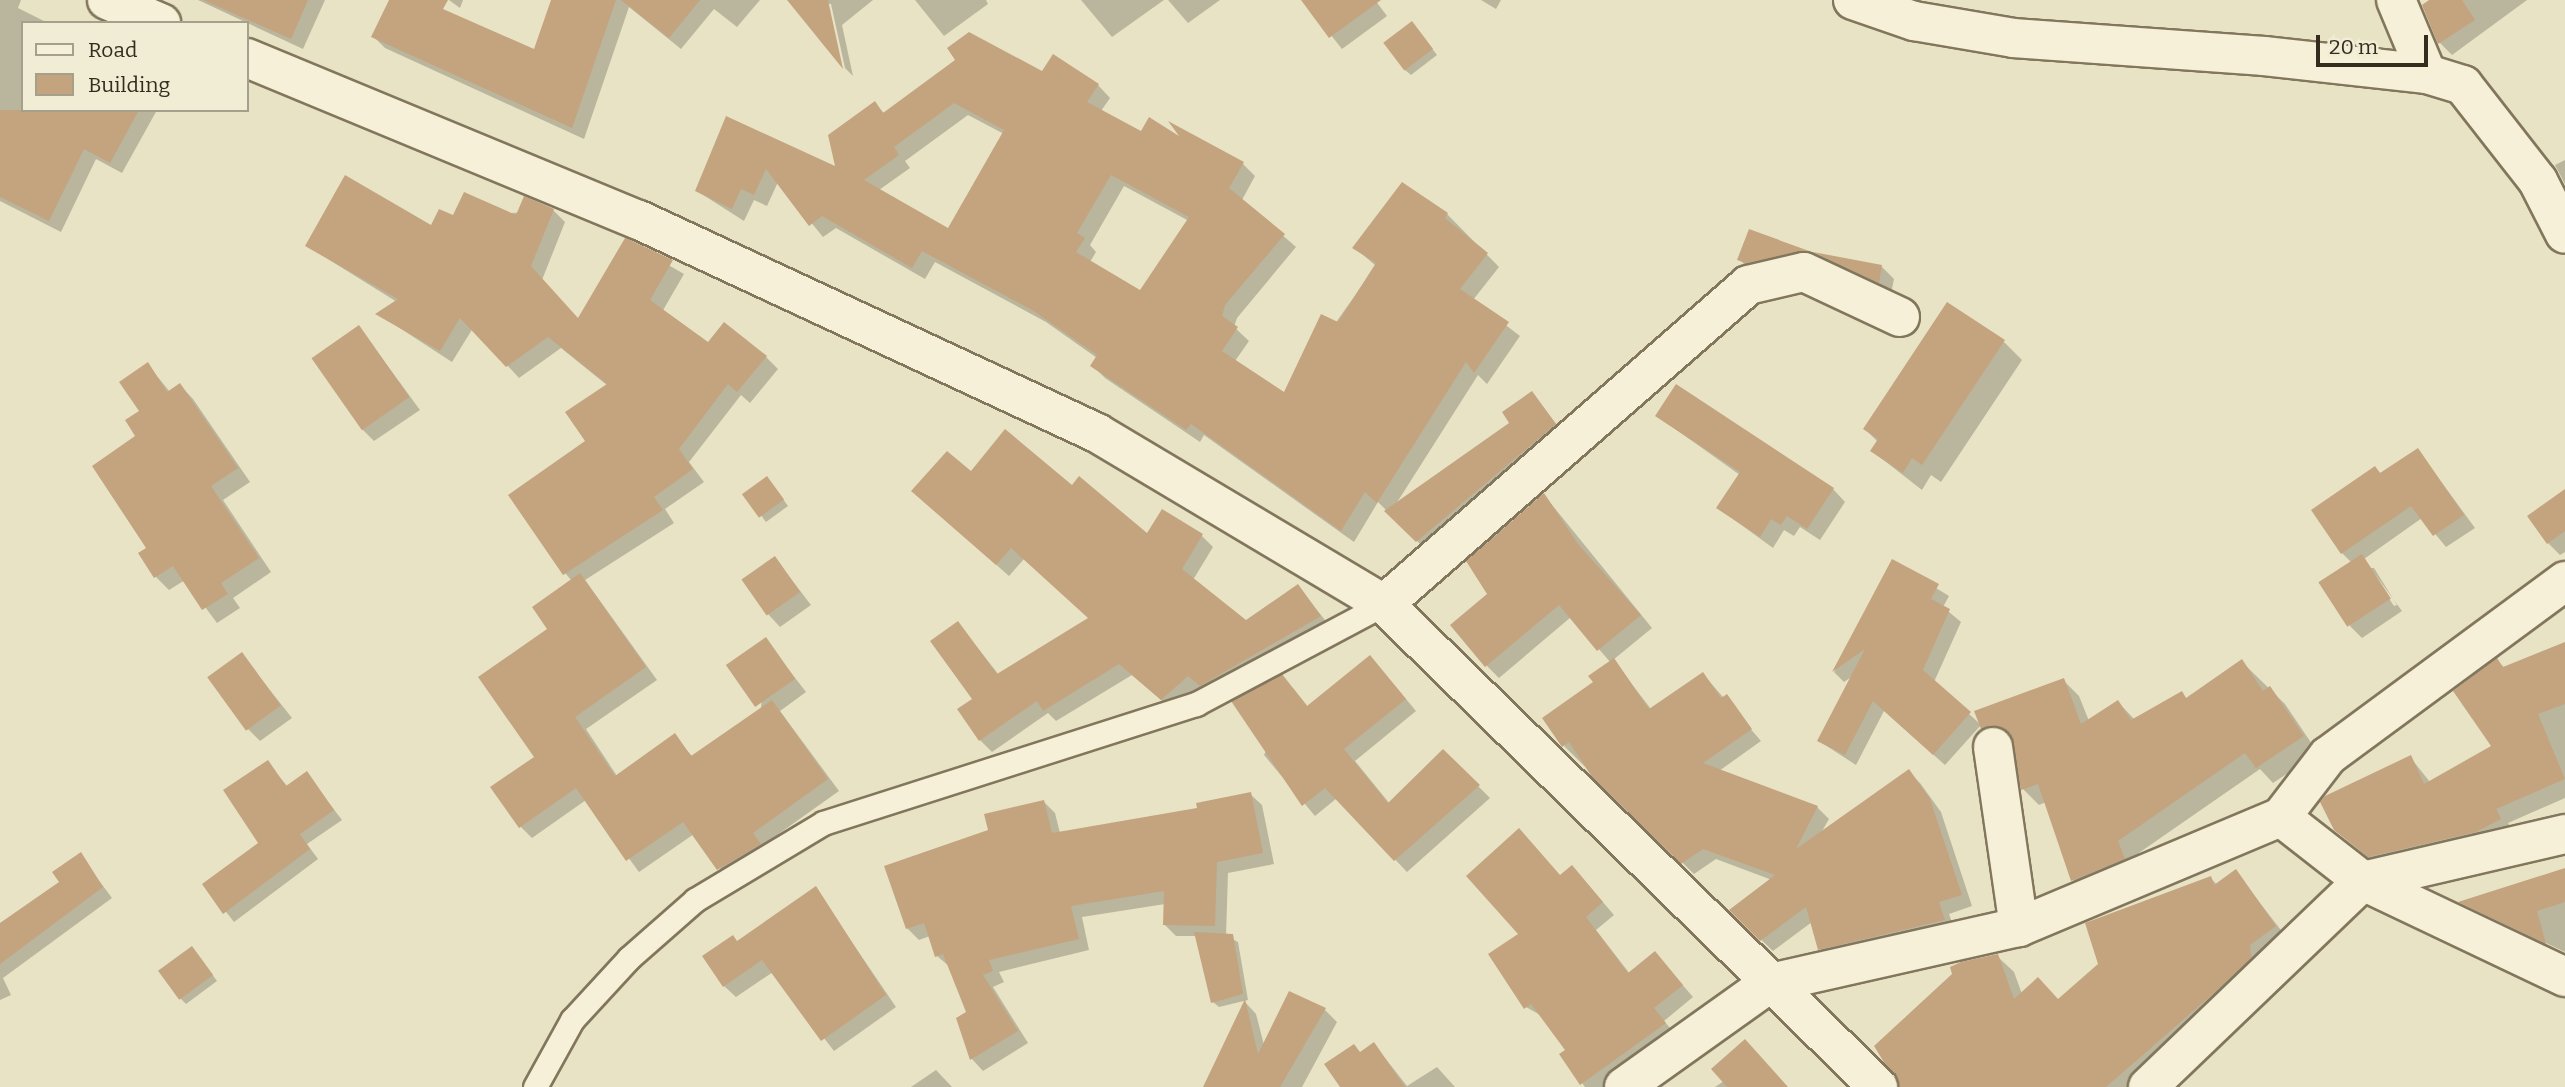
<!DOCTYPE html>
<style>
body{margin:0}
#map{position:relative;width:2565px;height:1087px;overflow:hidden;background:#e9e3c5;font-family:Bitter,serif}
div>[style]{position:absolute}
.shadow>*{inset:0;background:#0003}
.building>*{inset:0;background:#c3a47f;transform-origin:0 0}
.roads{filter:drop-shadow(2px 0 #82765d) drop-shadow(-2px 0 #82765d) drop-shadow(0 2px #82765d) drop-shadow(0 -2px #82765d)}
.lane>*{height:23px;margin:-11.5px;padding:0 11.5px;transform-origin:11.5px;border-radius:11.5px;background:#f5f0d7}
.street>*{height:38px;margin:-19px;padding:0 19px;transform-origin:19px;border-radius:19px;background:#f5f0d7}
.secondary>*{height:38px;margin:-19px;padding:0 19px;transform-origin:19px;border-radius:19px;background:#f5f0d7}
span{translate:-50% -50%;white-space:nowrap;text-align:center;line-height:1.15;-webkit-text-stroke:5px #f1edd4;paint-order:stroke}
.legend{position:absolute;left:21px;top:21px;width:228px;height:91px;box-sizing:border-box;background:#f1edd4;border:2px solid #a5a08c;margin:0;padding:9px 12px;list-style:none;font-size:21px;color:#342c1f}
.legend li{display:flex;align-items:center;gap:14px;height:35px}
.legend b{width:35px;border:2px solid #a5a08c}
.scale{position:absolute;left:2316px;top:35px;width:112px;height:32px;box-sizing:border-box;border:4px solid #342c1f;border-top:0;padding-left:9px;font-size:21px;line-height:24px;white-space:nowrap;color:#342c1f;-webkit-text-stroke:5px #f1edd4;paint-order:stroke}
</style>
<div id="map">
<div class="shadow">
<div style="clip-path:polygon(0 0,21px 0,18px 8px,48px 23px,23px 23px,23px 110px,157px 110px,122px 173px,96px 159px,61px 232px,0 201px)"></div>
<div style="clip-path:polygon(198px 0,325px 0,303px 49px)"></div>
<div style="clip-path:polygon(449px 0,463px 0,460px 8px)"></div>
<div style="clip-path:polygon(584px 0,760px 0,737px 27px,714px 9px,681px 49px,629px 7px,584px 139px,385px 48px,373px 36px,535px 52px)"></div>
<div style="clip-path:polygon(789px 0,873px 0,842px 25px,853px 76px,845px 68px,831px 4px)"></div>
<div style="clip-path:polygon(915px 0,986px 0,988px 4px,944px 36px)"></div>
<div style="clip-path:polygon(1081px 0,1164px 0,1112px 37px)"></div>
<div style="clip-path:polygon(1168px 0,1220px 0,1188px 23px)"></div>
<div style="clip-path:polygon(1303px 0,1375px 0,1387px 16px,1342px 49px)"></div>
<div style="clip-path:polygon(1481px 0,1501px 0,1496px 9px)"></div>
<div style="clip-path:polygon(2432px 0,2527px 0,2452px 55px,2440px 43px)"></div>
<div style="clip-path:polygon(1418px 30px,1437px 55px,1411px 75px,1405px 70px)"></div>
<div style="clip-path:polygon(evenodd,1042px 73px,1098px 85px,1110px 98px,1101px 111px,1142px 134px,1243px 164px,1255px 176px,1242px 200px,1296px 247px,1237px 318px,1234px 327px,1249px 341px,1235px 361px,1285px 394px,1376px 266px,1355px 248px,1403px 184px,1447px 214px,1499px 267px,1473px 300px,1520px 336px,1487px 384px,1478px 375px,1396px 504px,1512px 424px,1532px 393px,1567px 438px,1429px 553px,1378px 502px,1354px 542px,1204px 435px,1200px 442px,1105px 378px,1092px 365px,1097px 358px,1046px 322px,935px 262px,925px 279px,836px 228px,823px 237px,778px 182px,767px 206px,754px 200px,744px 221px,697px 191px,727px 119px,838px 169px,874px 103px,885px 114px,1042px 73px,968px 115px,1004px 134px,949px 231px,879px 190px,910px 168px,905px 161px,968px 115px,1042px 73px,1124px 186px,1189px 221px,1141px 293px,1090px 262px,1096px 252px,1090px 245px,1124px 186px)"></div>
<div style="clip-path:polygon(2565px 160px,2565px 184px,2555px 165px)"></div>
<div style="clip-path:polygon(553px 210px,565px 222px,542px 280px,579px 320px,625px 240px,684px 274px,662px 312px,708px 345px,766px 357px,778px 369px,750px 403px,741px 395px,689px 462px,704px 482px,665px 509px,674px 523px,585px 580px,657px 680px,586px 729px,617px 776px,674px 736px,693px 757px,761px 709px,765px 639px,806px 692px,780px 711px,839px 791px,763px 845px,771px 856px,730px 881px,694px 834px,639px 872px,586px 800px,532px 838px,520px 826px,536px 757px,549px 629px,572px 581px,565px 573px,587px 441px,608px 386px,561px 348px,519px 378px,473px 328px,452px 362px,378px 314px,397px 302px,307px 246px,432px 228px,454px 217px)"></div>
<div style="clip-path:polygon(1750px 231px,1810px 253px,1820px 263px,1751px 271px,1739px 259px)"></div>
<div style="clip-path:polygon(1819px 255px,1881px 266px,1894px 279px,1891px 294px)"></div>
<div style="clip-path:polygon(359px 327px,420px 410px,374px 441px,362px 429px)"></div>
<div style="clip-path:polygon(2004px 342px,2022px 360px,1941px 482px,1931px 475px,1922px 490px,1872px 451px,1878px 442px,1865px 429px)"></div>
<div style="clip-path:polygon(148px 365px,170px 392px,180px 385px,193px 399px,250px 482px,223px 500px,271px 572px,233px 598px,240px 608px,217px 623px,185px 580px,169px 590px,156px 577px,148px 549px,138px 436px)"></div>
<div style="clip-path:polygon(1657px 416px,1833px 489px,1845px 502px,1820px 540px,1800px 527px,1794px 536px,1784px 530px,1773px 548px,1718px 508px,1740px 475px)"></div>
<div style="clip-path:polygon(evenodd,2418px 450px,2475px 528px,2446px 547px,2422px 518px,2364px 559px,2402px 611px,2362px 638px,2350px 626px,2352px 563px,2342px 553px,2375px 468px,2381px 474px,2418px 450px,2369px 568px,2374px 568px,2397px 605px,2394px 606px,2369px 568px)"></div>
<div style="clip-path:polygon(971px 474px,1072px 487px,1148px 536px,1201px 535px,1213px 547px,1193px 580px,1246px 622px,1298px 586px,1332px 629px,1213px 697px,1201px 686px,1174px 711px,1132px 675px,1056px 721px,1048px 713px,992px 752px,980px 740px,958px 623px,999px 675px,1090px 619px,1024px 559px,1009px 576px,925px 502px)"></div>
<div style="clip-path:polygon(772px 484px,788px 506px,766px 522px,745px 494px)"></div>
<div style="clip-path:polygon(2565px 491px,2565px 552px,2560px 555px,2548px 543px)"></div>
<div style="clip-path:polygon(1544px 495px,1652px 628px,1613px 660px,1651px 709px,1703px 674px,1761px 741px,1719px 771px,1817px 807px,1829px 819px,1821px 833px,1909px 772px,1920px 783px,1941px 812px,1972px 906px,1949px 914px,1955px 931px,1831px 960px,1820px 949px,1812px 922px,1773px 951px,1731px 911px,1772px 880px,1716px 859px,1694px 874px,1564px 746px,1611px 663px,1571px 617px,1499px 678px,1487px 666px,1453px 625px,1490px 594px)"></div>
<div style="clip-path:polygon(775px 558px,811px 605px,780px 627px,768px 614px)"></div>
<div style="clip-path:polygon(1892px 561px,1949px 596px,1943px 607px,1961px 622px,1934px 682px,1980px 724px,2063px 680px,2079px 696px,2089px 721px,2118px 702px,2135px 720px,2182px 693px,2187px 699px,2242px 662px,2285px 704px,2318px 753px,2273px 783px,2260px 769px,2133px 857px,2139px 875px,2089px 896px,2073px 880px,2046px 802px,2039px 805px,2023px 789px,2014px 742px,1998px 744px,1981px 725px,1945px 765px,1884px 711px,1856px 765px,1819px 741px,1853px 676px,1844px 682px,1834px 672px)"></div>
<div style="clip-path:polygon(2565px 644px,2565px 798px,2508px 823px,2514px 833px,2383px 870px,2335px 829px,2410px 757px,2430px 782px,2494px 746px,2497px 661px,2505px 668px)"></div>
<div style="clip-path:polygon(242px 655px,292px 718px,260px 741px,248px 729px)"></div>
<div style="clip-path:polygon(1381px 669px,1416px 711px,1355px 761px,1390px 804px,1443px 751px,1490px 798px,1407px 872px,1337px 798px,1315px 816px,1264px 755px,1293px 688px,1309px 708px)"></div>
<div style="clip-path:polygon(267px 762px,288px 787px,307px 774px,342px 820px,307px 844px,318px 859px,234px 922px,204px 884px,261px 844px)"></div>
<div style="clip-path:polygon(1250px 794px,1262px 805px,1274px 864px,1228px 873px,1226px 936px,1238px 942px,1248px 1000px,1219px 1007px,1213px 1002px,1197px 936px,1176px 936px,1165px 925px,1165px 904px,1082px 917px,1089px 950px,999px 972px,1004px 982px,993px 987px,1028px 1043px,983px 1071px,972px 1059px,958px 1019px,968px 1012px,950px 967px,937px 956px,930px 936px,919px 940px,907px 928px,990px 831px,1044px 802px,1055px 813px,1060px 833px,1199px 810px)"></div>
<div style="clip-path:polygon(80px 855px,112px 898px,3px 978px,11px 995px,0 1000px,0 935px,61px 882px)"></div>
<div style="clip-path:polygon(2236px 872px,2291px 943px,2142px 1087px,1901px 1087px,1997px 956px,2014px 972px,2022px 994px,2059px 1001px,2211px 878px,2217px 885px)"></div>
<div style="clip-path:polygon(2565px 873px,2565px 952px,2461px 903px)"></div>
<div style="clip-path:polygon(1561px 877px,1583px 879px,1614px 915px,1596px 930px,1630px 974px,1655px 953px,1693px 997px,1664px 1021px,1677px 1036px,1606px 1087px,1585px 1087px,1561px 1054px,1567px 1050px,1542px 1016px,1526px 1007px,1521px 934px)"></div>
<div style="clip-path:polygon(815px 888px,896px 1007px,834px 1051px,773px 972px,736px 997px,724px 986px,738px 943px)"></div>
<div style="clip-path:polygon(197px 954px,217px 981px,186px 1004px,180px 998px)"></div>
<div style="clip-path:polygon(1245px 1002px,1256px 1014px,1264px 1045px,1325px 1010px,1337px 1022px,1302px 1087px,1205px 1087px)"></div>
<div style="clip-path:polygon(1374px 1044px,1407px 1086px,1437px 1067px,1455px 1087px,1342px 1087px,1361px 1053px)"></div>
<div style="clip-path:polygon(936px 1070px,952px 1087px,911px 1087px)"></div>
<div style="clip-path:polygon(1724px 1081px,1787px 1087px,1715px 1087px)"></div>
</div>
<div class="building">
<div style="clip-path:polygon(203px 0,308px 0,291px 39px)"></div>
<div style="clip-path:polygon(389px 0,448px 0,443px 9px,534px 49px,551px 0,616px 0,572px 128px,371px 37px)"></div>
<div style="clip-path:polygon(621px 0,700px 0,669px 38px)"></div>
<div style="clip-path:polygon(787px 0,828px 0,843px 69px)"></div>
<div style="clip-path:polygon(1301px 0,1381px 0,1329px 38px)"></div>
<div style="clip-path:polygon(2429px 0,2462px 0,2475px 20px,2438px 44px,2422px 5px)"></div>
<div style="left:1412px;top:21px;width:35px;height:36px;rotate:53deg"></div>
<div style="clip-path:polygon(evenodd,969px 32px,1042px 71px,1053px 54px,1099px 84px,1087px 102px,1141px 131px,1149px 117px,1179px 136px,1168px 121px,1244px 162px,1229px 188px,1285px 234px,1225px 305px,1222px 316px,1238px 327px,1222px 351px,1284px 392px,1321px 314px,1338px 322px,1376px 263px,1352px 248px,1402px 182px,1448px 213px,1445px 218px,1488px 253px,1460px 289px,1509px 322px,1474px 373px,1466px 362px,1377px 503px,1365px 492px,1341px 531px,1191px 424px,1186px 430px,1090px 366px,1097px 355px,1032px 310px,922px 251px,912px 268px,822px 216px,809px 226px,766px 169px,754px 195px,741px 189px,732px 209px,695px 191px,726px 116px,835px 166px,828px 135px,875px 101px,883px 113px,955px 60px,947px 48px,969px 32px,954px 103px,1004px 130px,948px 228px,864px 180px,899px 155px,894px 147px,954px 103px,969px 32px,1111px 175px,1189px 217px,1140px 290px,1076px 252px,1085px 238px,1077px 233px,1111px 175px)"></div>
<div style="clip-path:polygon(0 110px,139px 110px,110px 163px,84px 149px,49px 221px,0 197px)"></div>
<div style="clip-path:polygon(345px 175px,431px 225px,439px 209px,453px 215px,464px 192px,516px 215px,524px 196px,554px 209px,531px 266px,578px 318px,625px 238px,630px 240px,673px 260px,650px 300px,708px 342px,724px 322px,767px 356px,737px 392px,728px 384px,679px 449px,693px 469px,654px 497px,663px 510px,563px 575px,508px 495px,585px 441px,565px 412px,607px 384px,548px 337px,506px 367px,460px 318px,440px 351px,375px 314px,398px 299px,305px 246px)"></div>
<div style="clip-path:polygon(1749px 229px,1809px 251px,1811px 252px,1746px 263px,1737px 260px)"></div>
<div style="clip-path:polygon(1813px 252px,1882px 265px,1879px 283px)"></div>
<div style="clip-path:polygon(1947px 302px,2005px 340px,1922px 465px,1912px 458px,1903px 473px,1870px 451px,1878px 439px,1863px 429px)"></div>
<div style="left:359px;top:325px;width:88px;height:58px;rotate:55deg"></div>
<div style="clip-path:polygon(148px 362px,167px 392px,180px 383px,238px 468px,211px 486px,259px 558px,221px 583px,228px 594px,202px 610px,173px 566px,154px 578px,138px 553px,146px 548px,92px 466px,135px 436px,125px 420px,139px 411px,119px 382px)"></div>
<div style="clip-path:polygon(1676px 384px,1834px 488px,1807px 529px,1787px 516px,1781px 525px,1771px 519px,1760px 537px,1716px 508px,1740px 472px,1655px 416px)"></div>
<div style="clip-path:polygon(1532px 391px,1556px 424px,1416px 542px,1384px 511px,1509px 423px,1502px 412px)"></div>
<div style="clip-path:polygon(1005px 429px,1072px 485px,1079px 476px,1147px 533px,1162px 509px,1203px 534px,1182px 569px,1246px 620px,1298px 584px,1321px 616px,1200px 686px,1188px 676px,1161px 700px,1119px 664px,1043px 711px,1037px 701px,979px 741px,957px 709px,972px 699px,930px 641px,958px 621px,997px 674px,1088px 618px,1011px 548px,996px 565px,911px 491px,947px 451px,971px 471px)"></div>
<div style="clip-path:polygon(2418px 448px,2464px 515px,2433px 536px,2411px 506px,2341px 554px,2311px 510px,2375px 466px,2380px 473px)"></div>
<div style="left:767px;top:476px;width:29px;height:31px;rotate:54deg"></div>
<div style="clip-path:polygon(2565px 489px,2565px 531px,2547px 544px,2527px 516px)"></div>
<div style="clip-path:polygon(1544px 493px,1578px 544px,1641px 615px,1597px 651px,1559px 605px,1485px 667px,1450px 625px,1487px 594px,1466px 561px)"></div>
<div style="left:2362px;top:554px;width:53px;height:52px;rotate:57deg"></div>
<div style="left:775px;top:556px;width:44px;height:41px;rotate:55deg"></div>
<div style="clip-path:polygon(1892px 559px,1939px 584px,1931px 599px,1950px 609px,1923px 670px,1971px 712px,1933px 755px,1873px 701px,1845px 755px,1817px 741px,1865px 649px,1832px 672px)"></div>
<div style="clip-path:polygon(580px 573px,646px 667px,575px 717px,615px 776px,675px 733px,691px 756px,772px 700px,828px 779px,753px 833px,761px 844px,717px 870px,683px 822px,626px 861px,576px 788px,519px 828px,490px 787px,534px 757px,478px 677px,547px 629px,532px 607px)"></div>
<div style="left:766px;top:637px;width:51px;height:49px;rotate:55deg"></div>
<div style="clip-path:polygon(2565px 642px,2565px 704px,2538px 714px,2565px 779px,2496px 809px,2501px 819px,2476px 832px,2368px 857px,2334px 830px,2320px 802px,2325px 796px,2411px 755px,2424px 784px,2491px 746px,2453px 691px,2497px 658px,2503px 667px)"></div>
<div style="left:242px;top:652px;width:66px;height:43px;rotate:54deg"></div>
<div style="clip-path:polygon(1370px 655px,1406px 699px,1344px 749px,1388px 803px,1443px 749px,1480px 785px,1394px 861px,1325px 788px,1302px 806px,1231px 701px,1282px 674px,1307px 706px)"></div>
<div style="clip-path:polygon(1614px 658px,1649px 709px,1703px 672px,1721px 698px,1727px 694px,1752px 729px,1703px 763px,1818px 806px,1796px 849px,1909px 769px,1930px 799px,1962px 895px,1939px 902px,1945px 920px,1818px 950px,1806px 907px,1760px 941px,1729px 910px,1775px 875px,1703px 849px,1681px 864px,1592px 777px,1569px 742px,1562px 747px,1542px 718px,1593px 682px,1588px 676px)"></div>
<div style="clip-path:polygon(2242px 659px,2263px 691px,2270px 686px,2304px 736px,2256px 768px,2245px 753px,2118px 841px,2125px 859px,2071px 881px,2038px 784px,2021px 790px,2011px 734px,2000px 727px,1981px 729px,1974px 711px,2064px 678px,2081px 724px,2118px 700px,2131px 720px,2182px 691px,2186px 698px)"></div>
<div style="clip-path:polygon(268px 760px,286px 786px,307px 771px,334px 810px,300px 834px,310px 849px,223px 914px,202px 884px,258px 843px,223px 790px)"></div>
<div style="clip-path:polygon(1251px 792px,1263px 853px,1217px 862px,1215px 926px,1163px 925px,1164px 891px,1071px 906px,1079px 939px,989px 960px,993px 971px,983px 975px,1018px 1031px,970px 1060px,956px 1018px,966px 1012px,943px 954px,935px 957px,924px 923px,906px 929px,884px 866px,988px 830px,984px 814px,1044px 800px,1052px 833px,1197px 808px,1196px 803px)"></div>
<div style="clip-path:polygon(1519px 828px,1560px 875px,1572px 865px,1603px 902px,1586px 917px,1628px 973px,1655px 951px,1683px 985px,1654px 1008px,1666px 1023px,1580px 1085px,1559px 1054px,1565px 1050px,1531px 1004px,1524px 1009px,1488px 954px,1518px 934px,1466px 876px)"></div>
<div style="clip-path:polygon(81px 852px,103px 887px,0 964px,0 923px,59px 882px,52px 872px)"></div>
<div style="clip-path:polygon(2565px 868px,2565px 902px,2537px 911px,2546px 944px,2458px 902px)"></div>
<div style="clip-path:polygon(2236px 869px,2276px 926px,2250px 945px,2251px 958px,2215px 992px,2106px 1087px,1899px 1087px,1874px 1046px,1952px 974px,1950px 967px,1961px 962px,1998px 954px,2014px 999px,2038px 977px,2058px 999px,2098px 964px,2085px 923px,2211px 876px,2214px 885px)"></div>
<div style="clip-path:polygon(816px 886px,886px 995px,821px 1041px,762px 960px,723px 987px,702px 956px,733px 935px,737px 941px)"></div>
<div style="clip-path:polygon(1194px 932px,1233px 934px,1243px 994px,1211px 1003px)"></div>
<div style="left:192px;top:946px;width:36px;height:42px;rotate:54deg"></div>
<div style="clip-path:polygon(1289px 991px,1326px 1008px,1280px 1087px,1203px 1087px,1245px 999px,1258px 1054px)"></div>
<div style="clip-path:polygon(1745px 1039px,1788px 1087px,1727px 1087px,1711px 1069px)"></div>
<div style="clip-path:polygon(1374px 1042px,1405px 1087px,1340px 1087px,1324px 1064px,1354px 1044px,1360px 1052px)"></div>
</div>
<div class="roads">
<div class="lane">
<div style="left:535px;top:1087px;width:77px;rotate:-61.1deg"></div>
<div style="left:572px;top:1020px;width:84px;rotate:-47.4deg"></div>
<div style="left:629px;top:958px;width:88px;rotate:-41.3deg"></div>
<div style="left:695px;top:900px;width:149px;rotate:-31deg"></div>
<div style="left:823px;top:823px;width:392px;rotate:-17.7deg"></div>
<div style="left:1196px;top:704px;width:213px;rotate:-28deg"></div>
</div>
<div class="street">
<div style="left:1853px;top:0;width:65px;rotate:19deg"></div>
<div style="left:1914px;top:21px;width:100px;rotate:9.7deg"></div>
<div style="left:2013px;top:38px;width:252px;rotate:4.1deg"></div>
<div style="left:2264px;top:56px;width:164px;rotate:6.3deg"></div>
<div style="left:2427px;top:74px;width:38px;rotate:17deg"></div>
<div style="left:2463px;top:85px;width:122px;rotate:52deg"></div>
<div style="left:2538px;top:181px;width:59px;rotate:63deg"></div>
<div style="left:2396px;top:0;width:80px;rotate:67.3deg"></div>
<div style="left:1384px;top:604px;width:484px;rotate:-41.2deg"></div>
<div style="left:1748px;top:285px;width:57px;rotate:-13.1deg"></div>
<div style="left:1804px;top:272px;width:106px;rotate:25.1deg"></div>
<div style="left:1993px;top:747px;width:182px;rotate:81.8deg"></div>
<div style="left:2281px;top:817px;width:77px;rotate:-52.4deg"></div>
<div style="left:2328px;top:756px;width:295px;rotate:-36.4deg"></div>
<div style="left:1624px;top:1087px;width:179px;rotate:-35.5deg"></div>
<div style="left:1770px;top:983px;width:255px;rotate:-12.7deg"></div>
<div style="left:2019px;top:927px;width:284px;rotate:-22.8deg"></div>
<div style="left:2281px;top:817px;width:104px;rotate:38deg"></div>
<div style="left:2363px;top:881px;width:224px;rotate:25.4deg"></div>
<div style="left:2148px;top:1087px;width:298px;rotate:-43.8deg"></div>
<div style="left:2363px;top:881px;width:207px;rotate:-13.1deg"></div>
</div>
<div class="secondary">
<div style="left:107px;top:0;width:59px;rotate:23.1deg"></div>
<div style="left:247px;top:58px;width:424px;rotate:22.5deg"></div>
<div style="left:639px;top:220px;width:505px;rotate:24.94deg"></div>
<div style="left:1097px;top:433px;width:334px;rotate:30.8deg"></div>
<div style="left:1384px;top:604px;width:691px;rotate:44.35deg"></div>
</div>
</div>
<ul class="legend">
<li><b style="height:9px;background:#f5f0d7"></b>Road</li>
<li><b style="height:19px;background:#c3a47f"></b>Building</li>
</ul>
<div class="scale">20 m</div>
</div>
